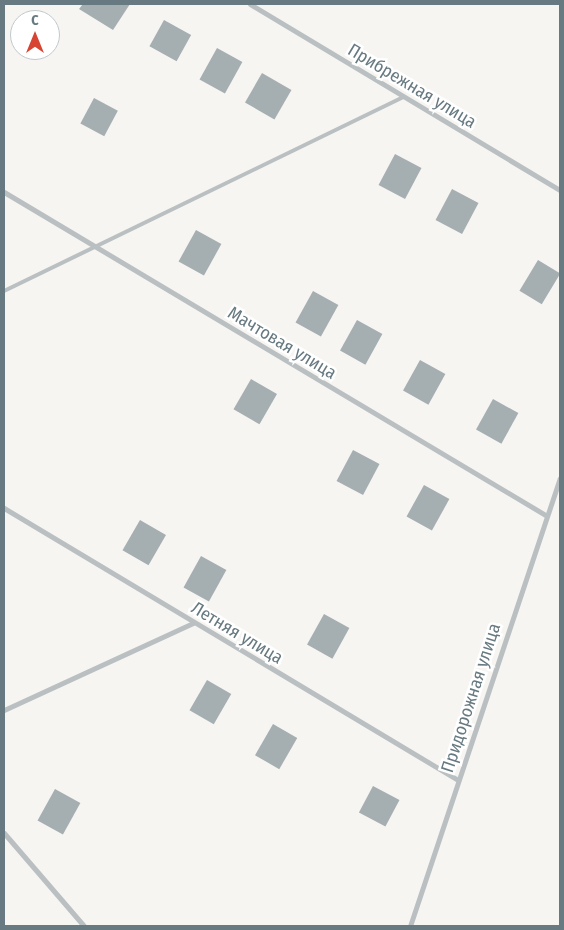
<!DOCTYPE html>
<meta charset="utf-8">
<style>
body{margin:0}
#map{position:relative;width:564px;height:930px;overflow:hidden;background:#f6f5f2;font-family:"Fira Sans Condensed",sans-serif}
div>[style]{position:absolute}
.building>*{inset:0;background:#a5aeb1;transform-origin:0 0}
.lane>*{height:4px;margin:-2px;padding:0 2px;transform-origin:2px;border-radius:2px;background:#bac0c2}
.street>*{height:5px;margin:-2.5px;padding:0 2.5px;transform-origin:2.5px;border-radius:2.5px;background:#bac0c2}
span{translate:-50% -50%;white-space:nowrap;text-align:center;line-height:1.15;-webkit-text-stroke:5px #fff;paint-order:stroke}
.street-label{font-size:18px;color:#677981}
.frame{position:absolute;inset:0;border:5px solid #677981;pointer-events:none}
.north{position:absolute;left:10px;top:10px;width:50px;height:50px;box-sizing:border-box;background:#fff;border:1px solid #c2c9cd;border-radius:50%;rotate:0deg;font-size:14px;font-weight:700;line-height:20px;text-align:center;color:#677981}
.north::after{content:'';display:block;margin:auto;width:18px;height:22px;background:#d74532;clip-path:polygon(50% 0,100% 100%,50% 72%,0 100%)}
</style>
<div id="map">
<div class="building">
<div style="clip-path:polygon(83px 4px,130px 4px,113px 30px,79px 9px)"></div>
<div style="left:164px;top:20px;width:31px;height:30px;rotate:29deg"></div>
<div style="left:217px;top:48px;width:29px;height:36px;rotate:29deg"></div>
<div style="left:262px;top:73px;width:34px;height:34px;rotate:30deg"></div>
<div style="left:94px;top:98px;width:27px;height:29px;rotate:28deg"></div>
<div style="left:395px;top:154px;width:30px;height:35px;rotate:28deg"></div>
<div style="left:452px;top:189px;width:30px;height:35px;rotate:28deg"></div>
<div style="left:196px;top:230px;width:29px;height:36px;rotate:29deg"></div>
<div style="left:538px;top:260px;width:26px;height:36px;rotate:31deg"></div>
<div style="left:313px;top:291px;width:29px;height:36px;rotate:29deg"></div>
<div style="left:357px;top:320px;width:29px;height:35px;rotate:29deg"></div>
<div style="left:420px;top:360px;width:29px;height:35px;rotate:29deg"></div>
<div style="left:251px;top:379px;width:30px;height:35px;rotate:30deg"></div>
<div style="left:493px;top:399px;width:29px;height:35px;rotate:29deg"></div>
<div style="left:353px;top:450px;width:30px;height:35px;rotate:28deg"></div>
<div style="left:424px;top:485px;width:29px;height:36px;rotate:29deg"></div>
<div style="left:140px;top:520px;width:30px;height:35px;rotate:30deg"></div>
<div style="left:201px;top:556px;width:29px;height:36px;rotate:29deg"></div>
<div style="left:324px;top:614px;width:29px;height:35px;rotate:29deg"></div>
<div style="left:207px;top:680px;width:28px;height:35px;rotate:30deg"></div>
<div style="left:273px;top:724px;width:28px;height:36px;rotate:30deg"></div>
<div style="left:373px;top:786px;width:30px;height:30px;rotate:28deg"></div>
<div style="left:55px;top:789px;width:29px;height:36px;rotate:29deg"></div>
</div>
<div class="lane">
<div style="left:4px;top:291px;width:444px;rotate:-25.9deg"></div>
</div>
<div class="street">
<div style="left:250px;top:4px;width:362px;rotate:31deg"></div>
<div style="left:4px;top:192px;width:632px;rotate:30.82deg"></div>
<div style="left:4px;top:508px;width:529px;rotate:30.93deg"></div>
<div style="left:4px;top:710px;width:208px;rotate:-24.7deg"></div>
<div style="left:4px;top:833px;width:123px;rotate:49.3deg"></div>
<div style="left:410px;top:926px;width:472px;rotate:-71.5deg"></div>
</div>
<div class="street-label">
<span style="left:412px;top:86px;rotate:31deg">Прибрежная улица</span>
<span style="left:282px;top:343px;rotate:31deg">Мачтовая улица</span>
<span style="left:237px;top:633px;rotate:31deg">Летняя улица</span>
<span style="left:471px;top:698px;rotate:-72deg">Придорожная улица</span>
</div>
<div class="frame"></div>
<div class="north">С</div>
</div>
